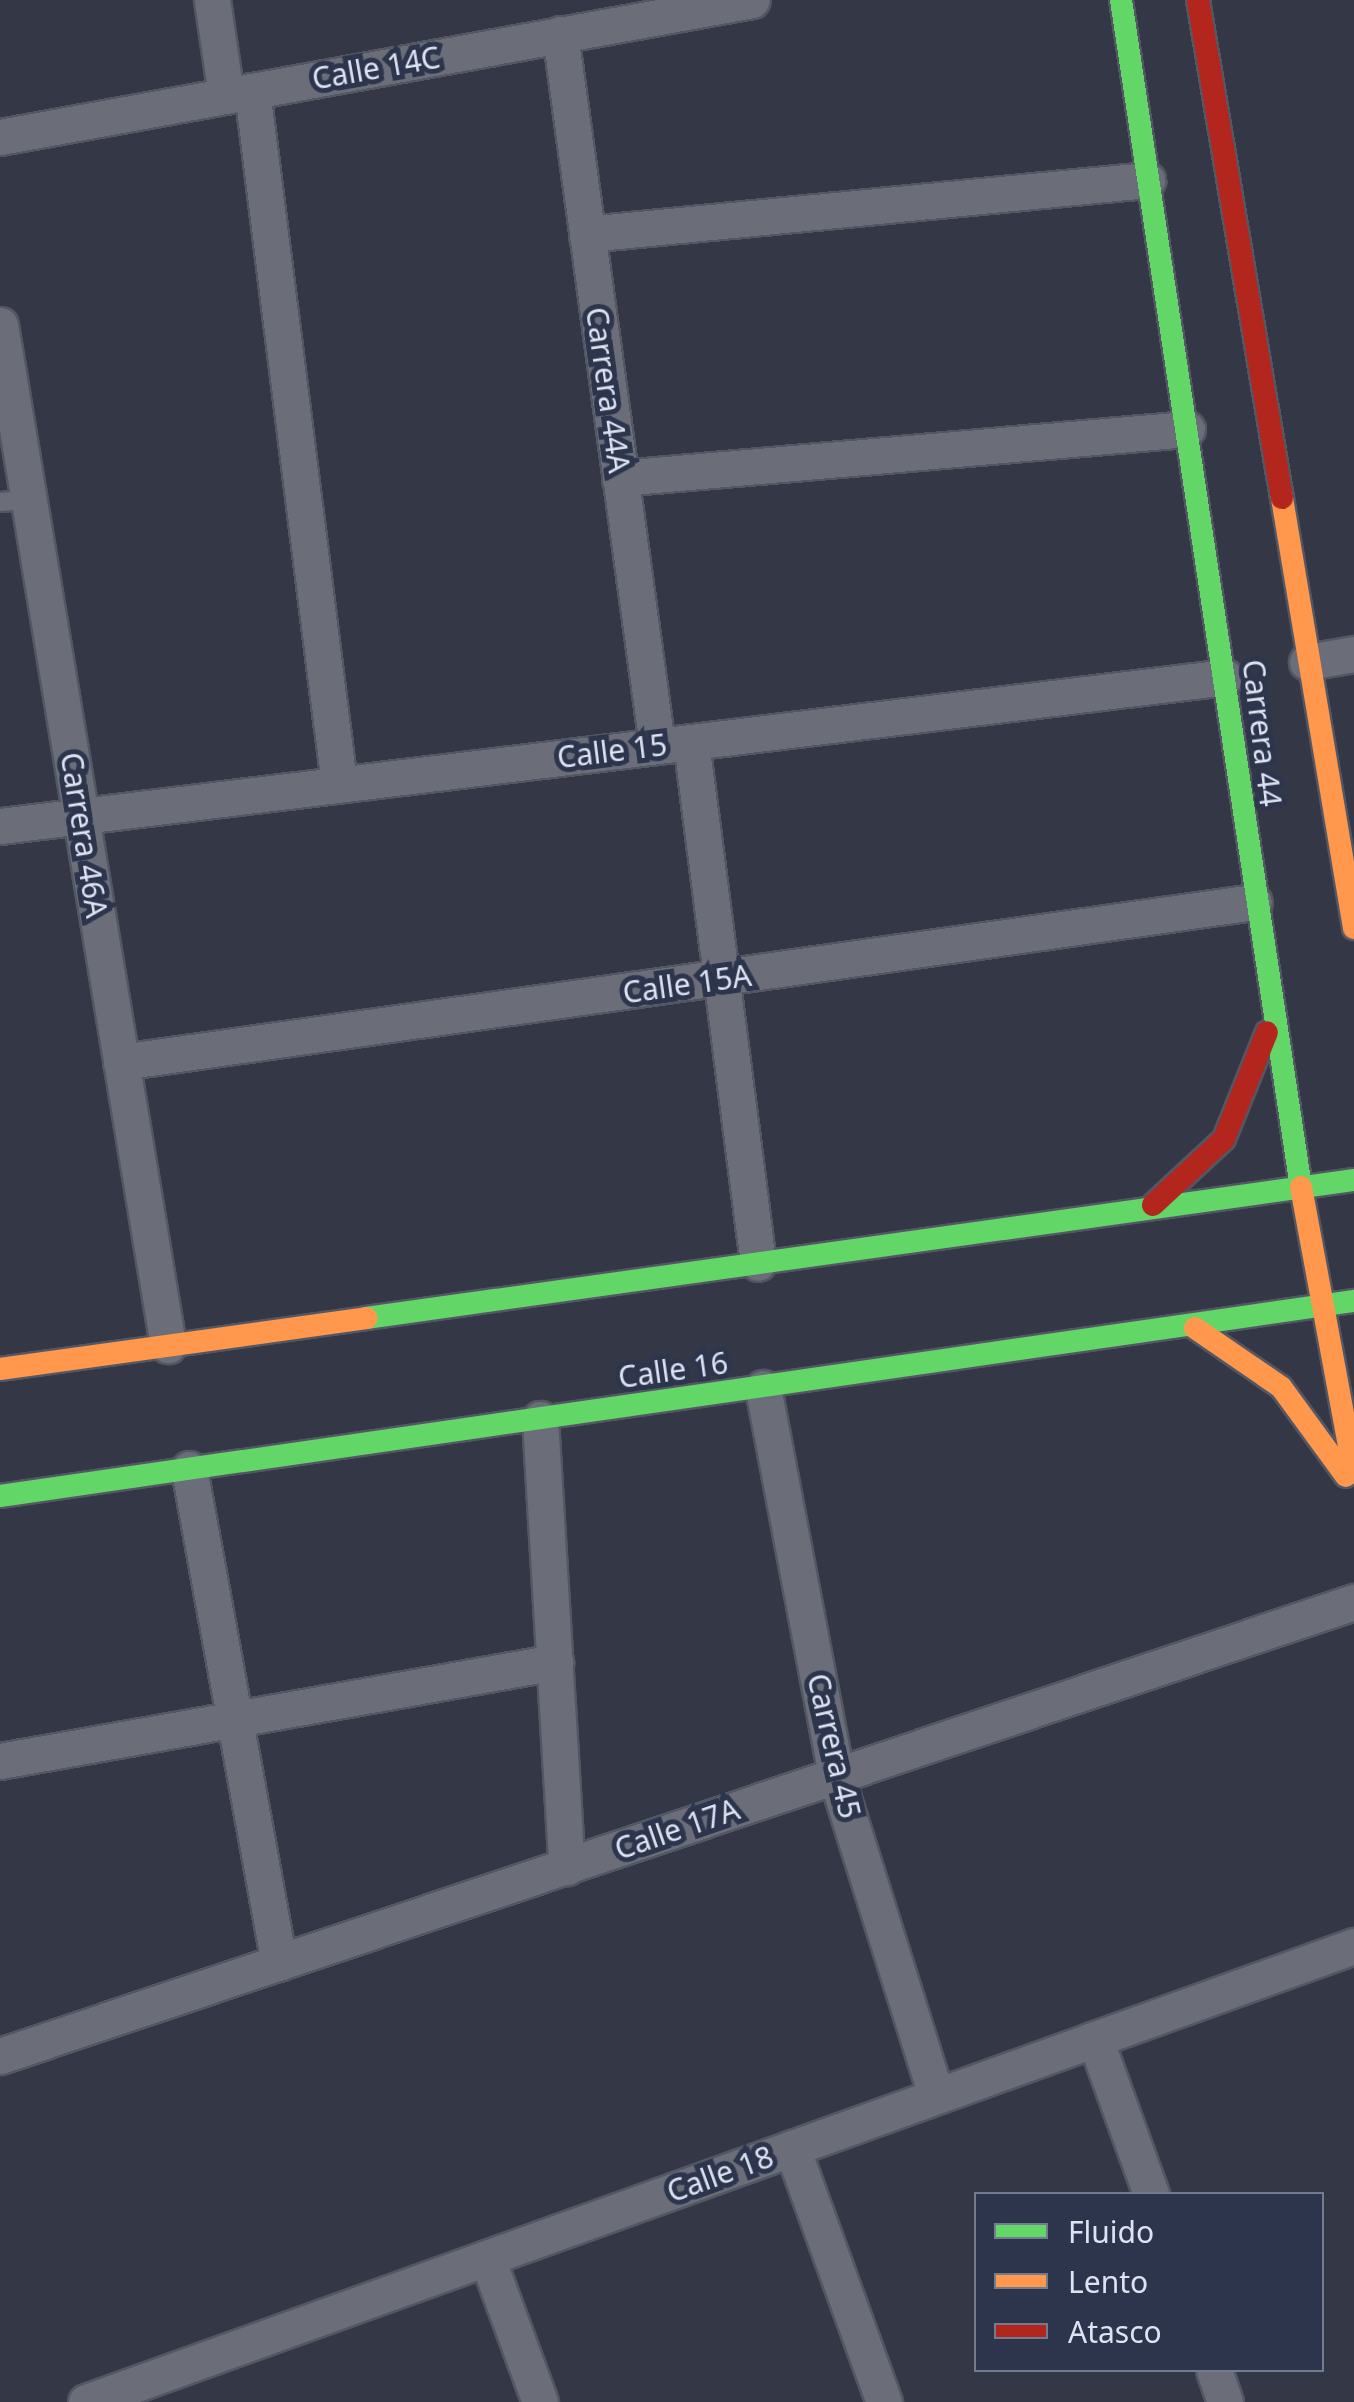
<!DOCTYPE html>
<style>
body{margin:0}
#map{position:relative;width:1354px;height:2402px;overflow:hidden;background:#343846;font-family:"Noto Sans",sans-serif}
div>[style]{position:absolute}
.roads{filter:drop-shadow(2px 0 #535763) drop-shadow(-2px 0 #535763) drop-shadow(0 2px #535763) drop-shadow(0 -2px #535763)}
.lane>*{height:18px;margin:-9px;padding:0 9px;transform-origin:9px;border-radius:9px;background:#6b6e79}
.street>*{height:35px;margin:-17.5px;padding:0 17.5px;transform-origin:17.5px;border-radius:17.5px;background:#6b6e79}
.fast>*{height:22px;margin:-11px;padding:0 11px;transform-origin:11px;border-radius:11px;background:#63d668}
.slow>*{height:22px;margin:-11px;padding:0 11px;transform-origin:11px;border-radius:11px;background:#ff974d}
.jam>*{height:22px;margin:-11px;padding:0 11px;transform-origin:11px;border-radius:11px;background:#b3261e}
span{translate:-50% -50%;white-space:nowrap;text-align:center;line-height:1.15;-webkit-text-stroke:10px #2d354d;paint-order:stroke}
.street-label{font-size:30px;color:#dde3f2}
.legend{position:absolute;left:974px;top:2192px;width:350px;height:180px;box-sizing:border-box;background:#2d354d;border:2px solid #737b8f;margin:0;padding:12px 18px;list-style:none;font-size:30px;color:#dde3f2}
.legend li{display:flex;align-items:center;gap:20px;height:50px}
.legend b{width:50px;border:2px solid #737b8f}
</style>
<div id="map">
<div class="roads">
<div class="lane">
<div style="left:0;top:502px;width:28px;rotate:-4deg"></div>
</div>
<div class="street">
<div style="left:212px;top:0;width:96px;rotate:81.6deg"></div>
<div style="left:560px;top:34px;width:718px;rotate:82.23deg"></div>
<div style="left:252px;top:91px;width:698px;rotate:82.84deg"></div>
<div style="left:0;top:137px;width:764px;rotate:-10.32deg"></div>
<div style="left:587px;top:234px;width:563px;rotate:-5.51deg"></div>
<div style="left:0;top:325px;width:1034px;rotate:80.65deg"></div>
<div style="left:620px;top:478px;width:569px;rotate:-4.94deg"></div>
<div style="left:1307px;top:662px;width:48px;rotate:-9.7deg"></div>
<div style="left:691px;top:742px;width:525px;rotate:82.67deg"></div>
<div style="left:0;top:826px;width:1234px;rotate:-6.93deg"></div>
<div style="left:121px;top:1062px;width:1144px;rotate:-8.04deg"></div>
<div style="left:763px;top:1388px;width:395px;rotate:79.3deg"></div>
<div style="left:836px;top:1776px;width:335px;rotate:72.6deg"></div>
<div style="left:540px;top:1419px;width:449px;rotate:86.6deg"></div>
<div style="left:189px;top:1469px;width:502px;rotate:79.67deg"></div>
<div style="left:0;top:1761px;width:564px;rotate:-10.11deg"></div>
<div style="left:1095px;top:2039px;width:165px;rotate:70.1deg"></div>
<div style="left:0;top:2056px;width:1428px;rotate:-18.54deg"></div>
<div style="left:792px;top:2148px;width:270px;rotate:70.1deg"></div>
<div style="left:487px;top:2258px;width:153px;rotate:69.8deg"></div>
<div style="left:1214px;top:2370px;width:34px;rotate:71deg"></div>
<div style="left:86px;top:2402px;width:1348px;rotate:-19.78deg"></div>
</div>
<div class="fast">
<div style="left:1121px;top:0;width:1201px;rotate:81.38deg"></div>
<div style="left:366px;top:1318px;width:998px;rotate:-7.95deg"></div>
<div style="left:0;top:1496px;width:1368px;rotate:-8.2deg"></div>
</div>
<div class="slow">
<div style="left:1282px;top:498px;width:436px;rotate:80.5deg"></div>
<div style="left:1301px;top:1187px;width:290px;rotate:79.5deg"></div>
<div style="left:1195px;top:1328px;width:104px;rotate:34.5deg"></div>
<div style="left:1281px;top:1387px;width:110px;rotate:53.9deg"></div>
<div style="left:0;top:1369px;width:370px;rotate:-7.9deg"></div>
</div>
<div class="jam">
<div style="left:1198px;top:0;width:505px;rotate:80.43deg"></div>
<div style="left:1153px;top:1205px;width:97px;rotate:-42.9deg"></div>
<div style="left:1224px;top:1139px;width:115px;rotate:-68.1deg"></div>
</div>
</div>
<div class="street-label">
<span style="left:376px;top:68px;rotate:-10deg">Calle 14C</span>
<span style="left:608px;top:390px;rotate:82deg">Carrera 44A</span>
<span style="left:1262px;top:733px;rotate:83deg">Carrera 44</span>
<span style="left:612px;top:751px;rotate:-7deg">Calle 15</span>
<span style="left:84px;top:835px;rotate:81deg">Carrera 46A</span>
<span style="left:687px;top:984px;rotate:-8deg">Calle 15A</span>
<span style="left:673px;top:1370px;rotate:-8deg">Calle 16</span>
<span style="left:834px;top:1746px;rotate:77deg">Carrera 45</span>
<span style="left:677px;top:1829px;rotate:-19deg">Calle 17A</span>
<span style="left:720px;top:2174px;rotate:-20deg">Calle 18</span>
</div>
<ul class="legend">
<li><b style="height:12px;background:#63d668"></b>Fluido</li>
<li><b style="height:12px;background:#ff974d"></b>Lento</li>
<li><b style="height:12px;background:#b3261e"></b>Atasco</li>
</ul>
</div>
